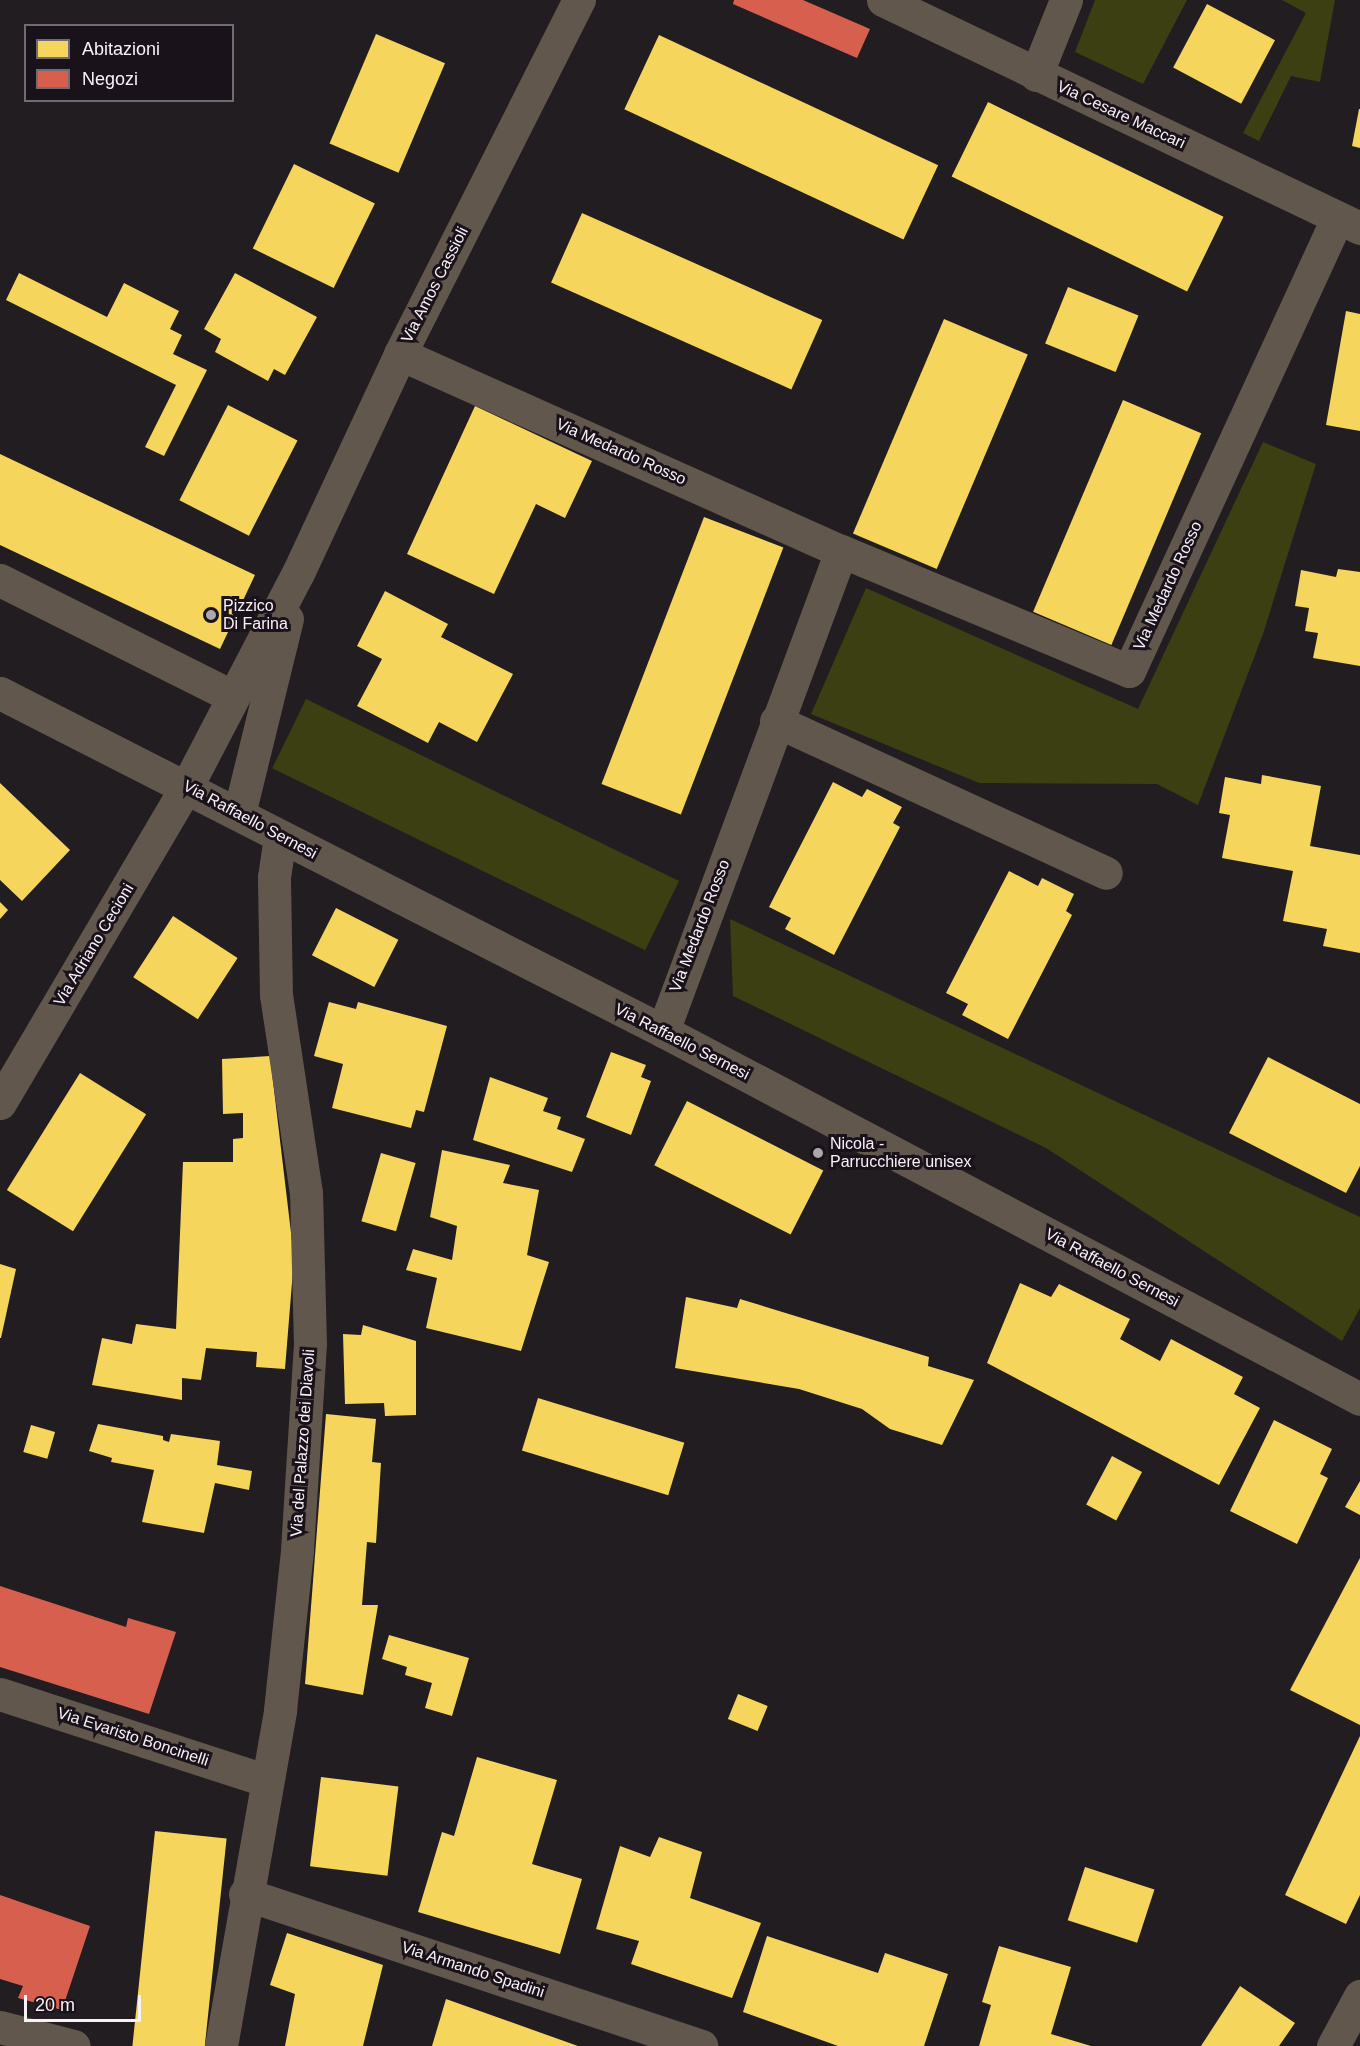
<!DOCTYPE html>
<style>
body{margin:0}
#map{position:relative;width:1360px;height:2046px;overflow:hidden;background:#211d21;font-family:Helvetica,sans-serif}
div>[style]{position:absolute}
.green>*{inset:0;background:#3b3f11;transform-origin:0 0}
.homes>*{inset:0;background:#f6d55c;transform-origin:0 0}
.shops>*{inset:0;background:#d6604d}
.minor>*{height:33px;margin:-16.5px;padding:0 16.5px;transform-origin:16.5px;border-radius:16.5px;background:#62574c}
.dots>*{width:16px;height:16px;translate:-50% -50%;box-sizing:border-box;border:3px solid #1a121a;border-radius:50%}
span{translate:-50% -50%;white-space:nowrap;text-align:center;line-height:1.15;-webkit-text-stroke:6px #1a121a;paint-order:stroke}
.street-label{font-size:16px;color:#f8f1f7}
.poi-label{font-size:16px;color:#f8f1f7}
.left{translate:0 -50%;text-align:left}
.legend{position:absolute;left:24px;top:24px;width:210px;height:78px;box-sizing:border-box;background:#1a121a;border:2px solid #736b72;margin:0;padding:8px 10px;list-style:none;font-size:18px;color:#f8f1f7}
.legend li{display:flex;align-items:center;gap:12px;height:30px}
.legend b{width:30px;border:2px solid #736b72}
.scale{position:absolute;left:24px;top:1995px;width:117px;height:27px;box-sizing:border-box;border:3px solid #f8f1f7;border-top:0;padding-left:8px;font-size:18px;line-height:21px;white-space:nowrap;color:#f8f1f7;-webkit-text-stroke:4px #1a121a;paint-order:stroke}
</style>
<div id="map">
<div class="green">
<div style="clip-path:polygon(1095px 0,1187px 0,1143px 84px,1075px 52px)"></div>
<div style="clip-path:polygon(1282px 0,1335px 0,1320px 82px,1291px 76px,1259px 141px,1243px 133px,1306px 13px)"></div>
<div style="clip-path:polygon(1263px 442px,1316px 464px,1263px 634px,1198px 805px,1157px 784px,979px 783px,811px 714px,866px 588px,1138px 709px)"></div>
<div style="left:306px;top:699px;width:415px;height:77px;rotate:26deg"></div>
<div style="clip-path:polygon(730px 919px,1360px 1217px,1360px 1308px,1342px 1341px,1046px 1148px,733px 996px)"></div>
</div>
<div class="homes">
<div style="left:1207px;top:4px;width:77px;height:72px;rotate:28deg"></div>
<div style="left:376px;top:34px;width:75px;height:119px;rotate:23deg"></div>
<div style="left:659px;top:35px;width:308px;height:82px;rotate:25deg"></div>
<div style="left:988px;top:102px;width:262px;height:83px;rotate:26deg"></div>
<div style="clip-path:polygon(1359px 109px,1360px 109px,1360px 148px,1352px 146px)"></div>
<div style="left:294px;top:164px;width:90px;height:94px;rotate:26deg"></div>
<div style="left:582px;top:213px;width:263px;height:76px;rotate:24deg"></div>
<div style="clip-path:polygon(19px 273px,107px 317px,124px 283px,179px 311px,170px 329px,182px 335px,173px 354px,207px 370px,164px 456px,145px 447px,176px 385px,6px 300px)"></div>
<div style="clip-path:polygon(235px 273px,317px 317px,285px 375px,274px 369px,268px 381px,215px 352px,221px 339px,204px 329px)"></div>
<div style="left:1068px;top:287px;width:76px;height:61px;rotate:22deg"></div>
<div style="clip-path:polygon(1346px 311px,1360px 314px,1360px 431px,1326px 425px)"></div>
<div style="left:944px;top:319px;width:91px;height:233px;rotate:23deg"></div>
<div style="left:1123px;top:400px;width:85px;height:230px;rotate:23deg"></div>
<div style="left:228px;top:405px;width:78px;height:107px;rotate:27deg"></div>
<div style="clip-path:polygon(475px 406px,592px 461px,565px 518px,536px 504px,494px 594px,407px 554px)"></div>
<div style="clip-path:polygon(0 454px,255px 575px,220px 649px,0 545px)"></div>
<div style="left:704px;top:517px;width:85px;height:286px;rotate:21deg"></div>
<div style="clip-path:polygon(1338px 569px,1360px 572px,1360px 666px,1313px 658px,1318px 633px,1305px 631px,1309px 608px,1295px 606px,1301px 570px,1336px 577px)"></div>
<div style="clip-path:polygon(385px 591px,448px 624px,441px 637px,513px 674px,477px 742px,439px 722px,428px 743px,357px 706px,382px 659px,357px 646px)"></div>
<div style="clip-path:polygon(1262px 775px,1321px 786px,1310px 846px,1360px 855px,1360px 953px,1323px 946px,1327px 929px,1283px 921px,1293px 871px,1222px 858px,1230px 815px,1219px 813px,1225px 777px,1261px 784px)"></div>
<div style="clip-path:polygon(833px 782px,862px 797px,867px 789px,902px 807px,893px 823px,900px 827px,834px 955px,785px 929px,791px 918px,769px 907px)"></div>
<div style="clip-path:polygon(0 783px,70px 850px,22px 901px,0 880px)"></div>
<div style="clip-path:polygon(1009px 871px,1038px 886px,1042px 878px,1074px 894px,1066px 911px,1072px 915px,1008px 1039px,962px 1015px,968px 1004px,946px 993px)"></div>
<div style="clip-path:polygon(0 902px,8px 910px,0 919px)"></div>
<div style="left:336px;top:908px;width:70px;height:53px;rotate:27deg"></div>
<div style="left:173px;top:916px;width:77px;height:73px;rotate:33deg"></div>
<div style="clip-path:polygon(329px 1002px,356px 1009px,358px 1002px,447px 1026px,424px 1112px,416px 1110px,411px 1128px,332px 1108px,343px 1064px,314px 1056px)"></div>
<div style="clip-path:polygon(611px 1052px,646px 1065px,641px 1077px,651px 1081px,631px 1135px,586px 1117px)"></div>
<div style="clip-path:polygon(270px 1056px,294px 1258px,285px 1369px,256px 1367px,257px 1352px,206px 1348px,201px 1380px,182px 1378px,182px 1400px,92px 1385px,102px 1338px,132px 1344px,136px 1324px,176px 1329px,183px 1162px,233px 1162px,233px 1139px,243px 1138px,243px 1113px,223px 1114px,222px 1059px)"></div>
<div style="clip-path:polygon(1268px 1057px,1360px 1104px,1360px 1166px,1346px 1193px,1229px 1133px)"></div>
<div style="left:80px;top:1073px;width:78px;height:138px;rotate:32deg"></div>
<div style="clip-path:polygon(490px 1077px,548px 1098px,543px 1111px,561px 1117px,557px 1129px,585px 1139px,572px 1172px,473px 1140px)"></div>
<div style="left:687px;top:1101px;width:153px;height:72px;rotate:27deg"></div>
<div style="clip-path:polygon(442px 1150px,510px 1165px,503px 1183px,539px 1190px,527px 1255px,549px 1262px,521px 1351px,426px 1328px,437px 1278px,406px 1270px,413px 1249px,452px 1260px,457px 1226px,430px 1217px)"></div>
<div style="left:381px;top:1153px;width:36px;height:71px;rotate:16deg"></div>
<div style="clip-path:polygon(0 1264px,16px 1269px,1px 1338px,0 1338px)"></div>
<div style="clip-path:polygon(1020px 1283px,1051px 1297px,1059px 1284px,1130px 1319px,1120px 1339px,1160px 1361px,1171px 1339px,1243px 1377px,1234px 1394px,1260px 1408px,1219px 1485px,987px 1363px)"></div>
<div style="clip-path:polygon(686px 1297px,737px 1308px,740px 1299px,929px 1357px,928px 1366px,974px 1380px,942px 1445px,890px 1429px,862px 1409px,799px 1389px,675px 1368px)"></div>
<div style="clip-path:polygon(363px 1325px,416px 1341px,416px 1415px,385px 1416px,384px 1403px,345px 1404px,343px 1334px,361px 1335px)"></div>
<div style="left:538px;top:1398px;width:153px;height:55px;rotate:17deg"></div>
<div style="clip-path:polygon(326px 1414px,376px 1419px,372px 1462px,381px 1463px,376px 1543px,367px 1542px,362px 1605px,378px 1605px,363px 1695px,305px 1684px)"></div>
<div style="clip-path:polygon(1274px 1420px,1332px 1449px,1320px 1474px,1328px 1478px,1297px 1544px,1230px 1511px)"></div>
<div style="clip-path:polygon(98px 1424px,163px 1436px,163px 1440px,169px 1442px,171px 1434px,220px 1441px,217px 1465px,252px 1471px,249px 1490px,215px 1483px,204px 1533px,142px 1522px,154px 1470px,111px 1462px,112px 1458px,89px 1451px)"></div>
<div style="left:31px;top:1425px;width:25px;height:28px;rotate:16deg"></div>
<div style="left:1112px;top:1456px;width:34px;height:55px;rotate:28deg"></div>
<div style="clip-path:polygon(1360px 1481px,1360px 1515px,1345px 1507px)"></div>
<div style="clip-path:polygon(1360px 1558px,1360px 1725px,1290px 1690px)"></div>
<div style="clip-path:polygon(389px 1635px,469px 1658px,452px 1716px,425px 1708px,432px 1683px,405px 1675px,407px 1667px,382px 1659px)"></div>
<div style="left:738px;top:1694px;width:32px;height:27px;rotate:22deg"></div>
<div style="clip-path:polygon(1360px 1736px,1360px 1895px,1346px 1924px,1285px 1895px)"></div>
<div style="clip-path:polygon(477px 1757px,557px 1780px,532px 1864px,582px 1879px,560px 1954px,418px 1912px,442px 1832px,454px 1836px)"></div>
<div style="left:321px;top:1777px;width:78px;height:90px;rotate:7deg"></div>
<div style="left:155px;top:1831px;width:72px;height:217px;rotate:6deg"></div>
<div style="clip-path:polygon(659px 1837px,702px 1852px,690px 1898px,761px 1923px,732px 1998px,631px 1964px,639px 1941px,596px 1929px,620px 1846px,650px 1857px)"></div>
<div style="left:1085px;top:1867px;width:73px;height:56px;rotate:18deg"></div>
<div style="clip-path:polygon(287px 1933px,383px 1965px,363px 2046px,285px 2046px,295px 1994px,270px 1985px)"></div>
<div style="clip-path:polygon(767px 1936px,878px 1973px,885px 1953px,948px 1974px,924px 2046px,838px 2046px,743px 2012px)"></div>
<div style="clip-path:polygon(999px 1946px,1071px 1967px,1051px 2034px,1091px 2046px,979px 2046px,991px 2005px,982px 2002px)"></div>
<div style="clip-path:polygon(1240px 1986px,1295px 2023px,1279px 2046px,1201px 2046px)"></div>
<div style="clip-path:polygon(446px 1999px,578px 2046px,432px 2046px)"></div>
</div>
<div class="shops">
<div style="clip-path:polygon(734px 0,803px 0,870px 29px,857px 58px,733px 4px)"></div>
<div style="clip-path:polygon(0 1586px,126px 1627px,128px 1618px,176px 1632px,149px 1714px,0 1667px)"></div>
<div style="clip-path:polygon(0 1895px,90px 1926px,62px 2010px,18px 1998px,23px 1986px,0 1979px)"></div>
</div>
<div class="minor">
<div style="left:883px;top:0;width:529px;rotate:25.55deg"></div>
<div style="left:1036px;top:75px;width:81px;rotate:-68.2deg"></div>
<div style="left:400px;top:354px;width:483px;rotate:24.1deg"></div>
<div style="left:0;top:580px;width:259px;rotate:26.6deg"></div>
<div style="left:0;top:693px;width:744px;rotate:27.01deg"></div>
<div style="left:663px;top:1031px;width:788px;rotate:27.83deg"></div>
<div style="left:776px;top:721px;width:363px;rotate:24.7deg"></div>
<div style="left:239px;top:814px;width:201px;rotate:-76.2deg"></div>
<div style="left:663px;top:1031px;width:512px;rotate:-69.65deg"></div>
<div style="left:841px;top:551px;width:312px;rotate:22.6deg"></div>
<div style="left:1129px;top:671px;width:498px;rotate:-65.3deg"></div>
<div style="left:0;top:1103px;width:368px;rotate:-59.5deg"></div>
<div style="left:187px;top:786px;width:240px;rotate:-62.5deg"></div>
<div style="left:298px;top:573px;width:242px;rotate:-65deg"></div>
<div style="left:400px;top:354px;width:397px;rotate:-63.2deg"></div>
<div style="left:0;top:1694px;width:279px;rotate:18deg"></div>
<div style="left:245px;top:1894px;width:481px;rotate:18.4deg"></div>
<div style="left:0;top:2027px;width:76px;rotate:14.4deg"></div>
<div style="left:221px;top:2046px;width:341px;rotate:-80deg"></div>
<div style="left:280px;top:1710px;width:161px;rotate:-83.9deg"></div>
<div style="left:297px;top:1550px;width:206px;rotate:-86.4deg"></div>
<div style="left:310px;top:1344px;width:151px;rotate:-91.5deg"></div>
<div style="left:306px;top:1193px;width:200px;rotate:-98.6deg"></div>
<div style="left:276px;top:995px;width:118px;rotate:-91deg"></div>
<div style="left:274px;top:877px;width:40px;rotate:-81.5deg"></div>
<div style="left:1333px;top:2046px;width:57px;rotate:-61.6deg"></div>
</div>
<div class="dots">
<div style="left:211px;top:615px;background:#ada7ac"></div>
<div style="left:818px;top:1153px;background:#ada7ac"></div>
</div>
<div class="street-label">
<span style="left:1121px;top:115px;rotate:25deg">Via Cesare Maccari</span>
<span style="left:435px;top:285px;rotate:-63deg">Via Amos Cassioli</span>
<span style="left:621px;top:452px;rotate:24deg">Via Medardo Rosso</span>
<span style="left:1168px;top:586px;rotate:-65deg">Via Medardo Rosso</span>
<span style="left:250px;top:820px;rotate:28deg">Via Raffaello Sernesi</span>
<span style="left:700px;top:926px;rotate:-69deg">Via Medardo Rosso</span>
<span style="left:94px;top:945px;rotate:-59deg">Via Adriano Cecioni</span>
<span style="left:682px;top:1042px;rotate:27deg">Via Raffaello Sernesi</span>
<span style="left:1112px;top:1268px;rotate:28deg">Via Raffaello Sernesi</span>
<span style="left:303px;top:1443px;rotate:-86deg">Via del Palazzo dei Diavoli</span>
<span style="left:133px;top:1737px;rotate:18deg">Via Evaristo Boncinelli</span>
<span style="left:473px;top:1970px;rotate:18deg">Via Armando Spadini</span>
</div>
<div class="poi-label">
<span class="left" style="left:223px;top:615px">Pizzico<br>Di Farina</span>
<span class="left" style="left:830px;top:1153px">Nicola -<br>Parrucchiere unisex</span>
</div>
<ul class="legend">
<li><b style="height:16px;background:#f6d55c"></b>Abitazioni</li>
<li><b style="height:16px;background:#d6604d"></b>Negozi</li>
</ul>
<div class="scale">20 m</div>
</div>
